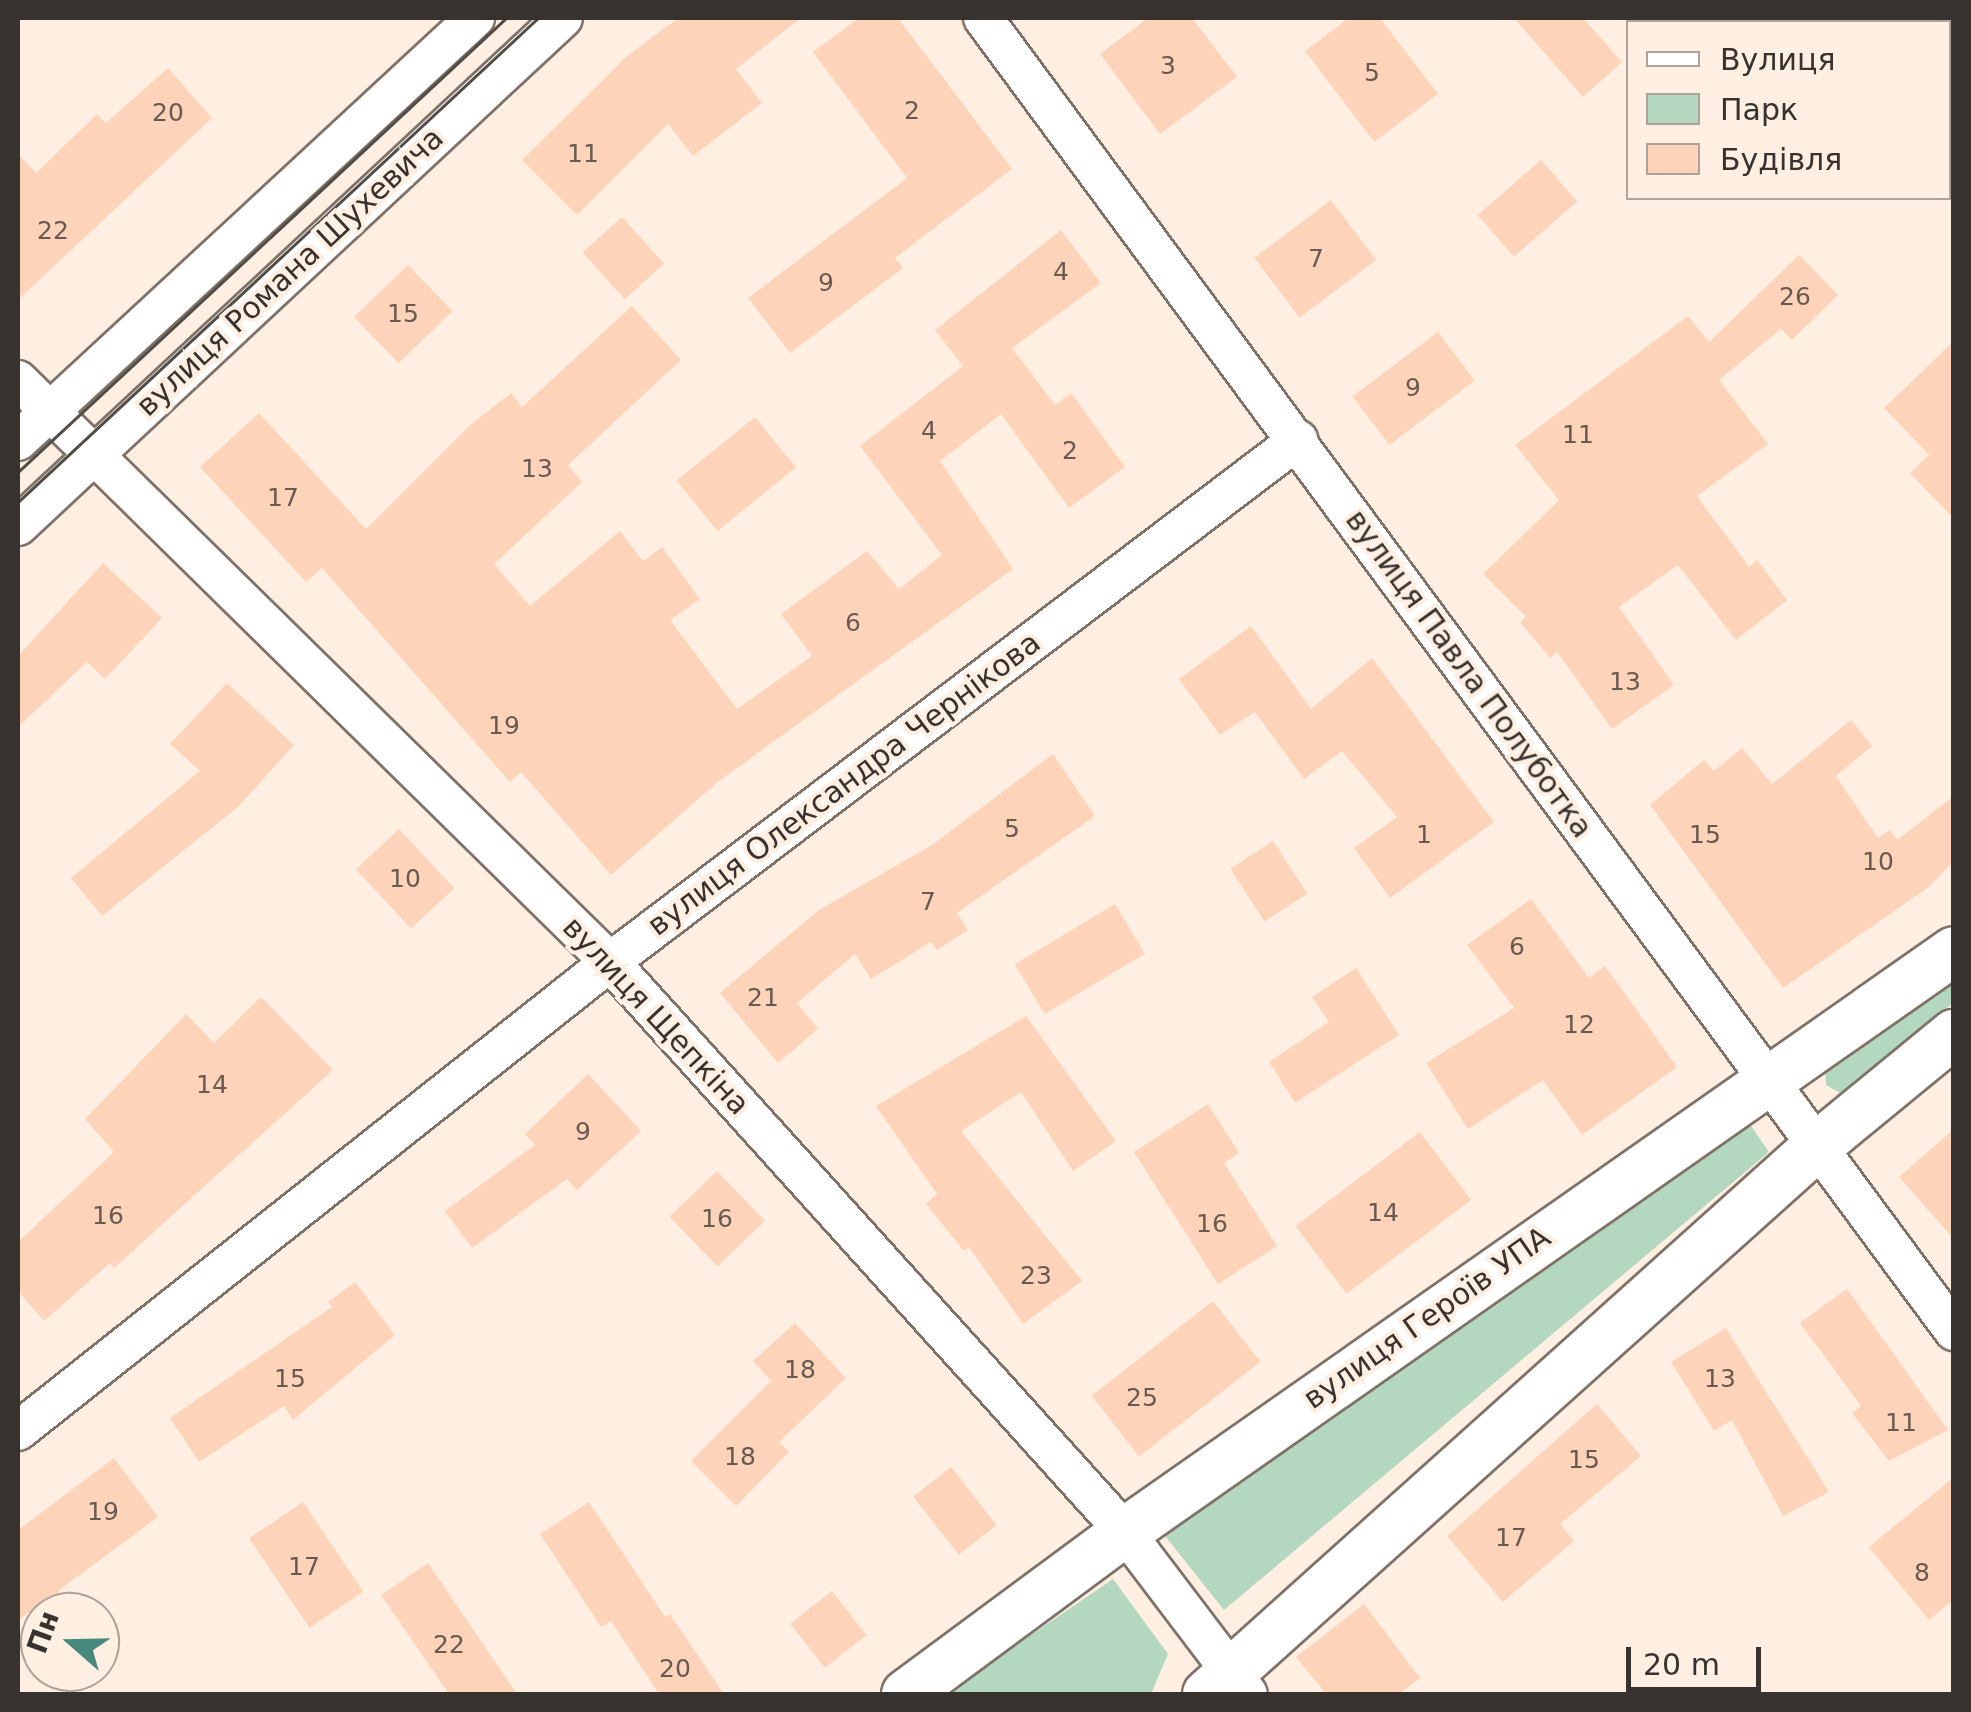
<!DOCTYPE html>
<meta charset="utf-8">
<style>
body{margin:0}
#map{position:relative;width:1971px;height:1712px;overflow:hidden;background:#feefe2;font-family:"DejaVu Sans",sans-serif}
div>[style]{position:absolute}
.green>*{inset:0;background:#b4d8bf}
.building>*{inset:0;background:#fdd4b9;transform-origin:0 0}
.roads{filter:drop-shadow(2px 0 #7f7267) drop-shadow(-2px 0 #7f7267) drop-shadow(0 2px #7f7267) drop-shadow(0 -2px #7f7267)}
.minor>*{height:38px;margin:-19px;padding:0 19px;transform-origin:19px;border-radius:19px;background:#fff}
.tertiary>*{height:48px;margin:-24px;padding:0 24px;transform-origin:24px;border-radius:24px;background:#fff}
.tram>*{height:2.5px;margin:-1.25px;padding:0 1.25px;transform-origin:1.25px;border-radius:1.25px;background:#534d47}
span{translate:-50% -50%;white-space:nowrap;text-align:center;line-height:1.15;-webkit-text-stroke:8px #feefe2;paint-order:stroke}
.number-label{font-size:25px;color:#685a50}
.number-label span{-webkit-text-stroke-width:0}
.street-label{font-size:30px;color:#37322d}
.frame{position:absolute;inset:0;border:20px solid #37322d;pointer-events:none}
.legend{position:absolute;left:1626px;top:20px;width:325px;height:180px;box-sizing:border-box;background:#feefe2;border:2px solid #aea39a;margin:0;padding:12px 18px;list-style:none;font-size:30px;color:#37322d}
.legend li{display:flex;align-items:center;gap:20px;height:50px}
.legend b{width:50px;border:2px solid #aea39a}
.north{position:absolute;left:20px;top:1592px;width:100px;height:100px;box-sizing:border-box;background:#feefe2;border:2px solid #aea39a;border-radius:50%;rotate:290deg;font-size:28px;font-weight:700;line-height:40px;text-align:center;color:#37322d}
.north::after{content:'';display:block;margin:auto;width:35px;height:45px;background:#478a7c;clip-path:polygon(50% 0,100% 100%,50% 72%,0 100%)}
.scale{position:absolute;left:1626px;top:1647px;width:135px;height:45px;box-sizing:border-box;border:5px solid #37322d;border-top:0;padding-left:12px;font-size:30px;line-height:35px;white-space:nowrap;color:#37322d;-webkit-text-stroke:8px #feefe2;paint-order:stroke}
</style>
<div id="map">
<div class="green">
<div style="clip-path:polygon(1953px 981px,1953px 1003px,1840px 1093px,1826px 1085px,1825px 1070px)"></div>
<div style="clip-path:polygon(1749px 1123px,1769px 1152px,1224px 1610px,1165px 1536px)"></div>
<div style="clip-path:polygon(1113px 1579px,1168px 1654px,1151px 1694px,944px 1694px)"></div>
</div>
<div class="building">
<div style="clip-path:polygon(678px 18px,801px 18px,736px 69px,762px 103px,693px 156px,668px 124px,577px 215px,522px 160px,626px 57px)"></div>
<div style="clip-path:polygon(859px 18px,898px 18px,1012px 169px,895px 258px,903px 268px,790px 353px,748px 298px,907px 178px,813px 52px)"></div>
<div style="clip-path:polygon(1148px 18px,1192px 18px,1237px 77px,1160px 134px,1100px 54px)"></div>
<div style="clip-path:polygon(1349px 18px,1380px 18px,1438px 94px,1374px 142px,1305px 51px)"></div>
<div style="clip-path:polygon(1514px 18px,1583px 18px,1622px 62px,1583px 97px)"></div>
<div style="clip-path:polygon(168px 68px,212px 118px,18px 300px,18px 154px,36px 173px,97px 114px,106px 123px)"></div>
<div style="left:1541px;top:160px;width:55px;height:84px;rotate:49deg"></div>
<div style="left:1331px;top:200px;width:75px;height:96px;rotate:53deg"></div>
<div style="left:622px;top:217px;width:63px;height:53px;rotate:48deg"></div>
<div style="clip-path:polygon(1061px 230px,1101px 283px,1012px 348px,1055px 405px,1071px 393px,1125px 467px,1069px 508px,1001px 414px,940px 461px,1013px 569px,719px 781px,611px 875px,521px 772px,510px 782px,322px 568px,306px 582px,200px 467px,259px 413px,366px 529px,469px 426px,511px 393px,522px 407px,632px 306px,681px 360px,568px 465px,582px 482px,494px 564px,530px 606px,620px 531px,643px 561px,662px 547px,700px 599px,670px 620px,737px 709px,812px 656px,781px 614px,867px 551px,899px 589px,942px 555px,860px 446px,963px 366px,935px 330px)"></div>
<div style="clip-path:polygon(1799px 255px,1838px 295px,1792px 340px,1781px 329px,1719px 380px,1768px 444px,1697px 496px,1749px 567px,1757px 560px,1787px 600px,1736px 640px,1678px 565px,1619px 607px,1674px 685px,1612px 729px,1557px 652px,1550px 658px,1520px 622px,1526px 617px,1483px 574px,1559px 500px,1515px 445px,1688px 316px,1709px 342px)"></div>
<div style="left:408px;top:265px;width:64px;height:75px;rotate:46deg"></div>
<div style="left:1438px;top:332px;width:61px;height:107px;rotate:53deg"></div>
<div style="clip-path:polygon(1954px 341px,1954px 519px,1910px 473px,1929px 455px,1884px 408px)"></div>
<div style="left:755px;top:417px;width:65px;height:101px;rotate:51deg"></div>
<div style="clip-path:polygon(103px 563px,162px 618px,105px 679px,87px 662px,18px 727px,18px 656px)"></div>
<div style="clip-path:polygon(1251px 626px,1311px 709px,1372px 658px,1494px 822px,1390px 898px,1354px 848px,1397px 817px,1342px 751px,1304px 779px,1255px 712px,1220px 735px,1179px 679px)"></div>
<div style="clip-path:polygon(227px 683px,294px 745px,238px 807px,102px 916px,71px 878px,200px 771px,170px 744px)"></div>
<div style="clip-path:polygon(1851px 720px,1872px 746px,1836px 776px,1878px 838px,1890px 830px,1897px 840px,1954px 796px,1954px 861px,1929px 887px,1783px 988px,1650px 805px,1704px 760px,1714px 771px,1742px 748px,1772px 784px)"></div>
<div style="clip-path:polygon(1053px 754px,1095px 816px,957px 913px,968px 930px,937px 950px,931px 942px,871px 979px,855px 954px,797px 1003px,818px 1029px,778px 1063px,720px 993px,819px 910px,932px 845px)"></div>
<div style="left:399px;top:829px;width:81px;height:59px;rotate:47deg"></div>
<div style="left:1273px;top:841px;width:63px;height:51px;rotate:57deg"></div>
<div style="clip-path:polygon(1531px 899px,1589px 978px,1605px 966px,1677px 1067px,1582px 1135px,1543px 1080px,1468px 1129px,1426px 1063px,1514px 1008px,1467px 945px)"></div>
<div style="left:1115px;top:904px;width:58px;height:117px;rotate:59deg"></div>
<div style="clip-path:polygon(1356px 968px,1399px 1035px,1295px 1103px,1269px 1062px,1329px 1022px,1312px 997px)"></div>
<div style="clip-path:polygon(261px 997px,333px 1070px,114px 1268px,110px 1263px,44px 1321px,18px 1291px,18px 1242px,114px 1152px,85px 1119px,186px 1014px,214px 1043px)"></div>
<div style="clip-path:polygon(1026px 1016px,1116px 1141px,1073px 1171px,1021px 1092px,961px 1131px,1082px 1281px,1023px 1324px,969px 1247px,964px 1251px,926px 1204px,937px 1194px,876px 1106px)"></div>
<div style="clip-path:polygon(588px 1074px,641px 1131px,577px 1190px,567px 1179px,472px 1248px,445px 1211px,535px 1145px,525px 1134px)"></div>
<div style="clip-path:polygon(1208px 1104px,1239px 1153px,1224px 1163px,1277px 1246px,1218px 1284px,1134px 1152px)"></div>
<div style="clip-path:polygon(1954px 1129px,1954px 1239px,1899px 1177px)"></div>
<div style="left:1420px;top:1132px;width:85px;height:156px;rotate:53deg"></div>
<div style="left:717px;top:1171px;width:69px;height:66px;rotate:46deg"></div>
<div style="clip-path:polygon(355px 1282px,395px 1335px,293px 1420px,284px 1406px,199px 1462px,170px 1418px,332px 1307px,328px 1302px)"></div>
<div style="clip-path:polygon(1847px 1289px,1948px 1430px,1889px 1461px,1852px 1413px,1861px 1406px,1800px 1323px)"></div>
<div style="left:1213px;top:1301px;width:77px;height:154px;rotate:52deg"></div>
<div style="clip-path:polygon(795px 1323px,846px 1378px,779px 1442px,789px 1452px,736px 1506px,691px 1461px,771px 1381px,753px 1361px)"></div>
<div style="clip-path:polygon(1726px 1328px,1829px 1492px,1783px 1516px,1732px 1420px,1714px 1431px,1671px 1362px)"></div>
<div style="clip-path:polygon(1597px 1404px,1641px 1456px,1560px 1524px,1574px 1541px,1503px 1602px,1447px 1536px)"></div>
<div style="clip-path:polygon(114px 1458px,158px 1517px,58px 1591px,75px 1612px,29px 1612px,18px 1621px,18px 1530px)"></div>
<div style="left:951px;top:1467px;width:74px;height:48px;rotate:52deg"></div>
<div style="clip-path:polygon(1954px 1477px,1954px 1599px,1929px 1620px,1869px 1547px)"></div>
<div style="left:303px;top:1502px;width:108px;height:65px;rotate:56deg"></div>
<div style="clip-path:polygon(589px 1502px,665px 1617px,670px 1614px,724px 1694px,659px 1694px,611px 1621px,601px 1627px,540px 1534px)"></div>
<div style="clip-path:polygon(428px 1563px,517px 1694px,449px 1694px,381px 1595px)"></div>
<div style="left:832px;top:1591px;width:56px;height:53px;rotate:52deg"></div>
<div style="clip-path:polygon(1364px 1604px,1420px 1678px,1399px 1694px,1326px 1694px,1296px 1657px)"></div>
</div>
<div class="roads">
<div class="minor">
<div style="left:983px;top:18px;width:1633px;rotate:53.52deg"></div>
<div style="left:18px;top:380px;width:830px;rotate:44.51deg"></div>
<div style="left:610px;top:962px;width:768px;rotate:47.9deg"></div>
<div style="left:1125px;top:1532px;width:203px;rotate:52.8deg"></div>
<div style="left:18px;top:441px;width:623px;rotate:-42.79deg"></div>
<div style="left:18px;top:526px;width:745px;rotate:-42.99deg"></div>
<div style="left:18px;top:1431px;width:755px;rotate:-38.39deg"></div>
<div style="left:610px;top:962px;width:864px;rotate:-37.19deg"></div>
</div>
<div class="tertiary">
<div style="left:906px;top:1694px;width:272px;rotate:-36.5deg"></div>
<div style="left:1125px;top:1532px;width:1012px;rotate:-35.02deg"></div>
<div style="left:1207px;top:1694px;width:817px;rotate:-41.92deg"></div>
<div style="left:1815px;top:1148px;width:180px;rotate:-39.4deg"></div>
</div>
</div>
<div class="tram">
<div style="left:18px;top:472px;width:667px;rotate:-42.93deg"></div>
<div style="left:18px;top:502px;width:710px;rotate:-42.95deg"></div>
</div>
<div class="number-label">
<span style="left:1168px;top:66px">3</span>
<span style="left:1372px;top:73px">5</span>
<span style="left:912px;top:111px">2</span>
<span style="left:168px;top:113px">20</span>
<span style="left:583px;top:154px">11</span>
<span style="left:53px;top:231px">22</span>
<span style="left:1316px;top:259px">7</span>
<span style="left:1061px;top:272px">4</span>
<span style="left:826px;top:283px">9</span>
<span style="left:1795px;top:297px">26</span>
<span style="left:403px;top:314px">15</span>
<span style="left:1413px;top:388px">9</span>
<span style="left:929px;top:431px">4</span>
<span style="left:1578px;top:435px">11</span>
<span style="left:1070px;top:451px">2</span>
<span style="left:537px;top:469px">13</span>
<span style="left:283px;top:498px">17</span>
<span style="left:853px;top:623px">6</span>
<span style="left:1625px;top:682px">13</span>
<span style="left:504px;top:726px">19</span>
<span style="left:1012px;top:829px">5</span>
<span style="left:1424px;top:835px">1</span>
<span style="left:1705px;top:835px">15</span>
<span style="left:1878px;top:862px">10</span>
<span style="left:405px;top:879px">10</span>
<span style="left:928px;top:902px">7</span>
<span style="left:1517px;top:947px">6</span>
<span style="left:763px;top:998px">21</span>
<span style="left:1579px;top:1025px">12</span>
<span style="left:212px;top:1085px">14</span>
<span style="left:583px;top:1132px">9</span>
<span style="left:1383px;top:1213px">14</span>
<span style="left:108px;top:1216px">16</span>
<span style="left:717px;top:1219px">16</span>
<span style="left:1212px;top:1224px">16</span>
<span style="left:1036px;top:1276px">23</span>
<span style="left:800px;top:1370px">18</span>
<span style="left:290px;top:1379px">15</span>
<span style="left:1720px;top:1379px">13</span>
<span style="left:1142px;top:1398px">25</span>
<span style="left:1901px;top:1423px">11</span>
<span style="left:740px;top:1457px">18</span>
<span style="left:1584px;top:1460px">15</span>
<span style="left:103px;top:1512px">19</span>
<span style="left:1511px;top:1538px">17</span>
<span style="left:304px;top:1567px">17</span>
<span style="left:1922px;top:1573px">8</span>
<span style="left:449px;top:1645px">22</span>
<span style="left:675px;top:1669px">20</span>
</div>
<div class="street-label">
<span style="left:290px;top:272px;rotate:-43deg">вулиця Романа Шухевича</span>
<span style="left:1469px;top:674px;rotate:54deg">вулиця Павла Полуботка</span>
<span style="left:844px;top:784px;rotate:-37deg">вулиця Олександра Чернікова</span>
<span style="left:656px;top:1016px;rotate:47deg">вулиця Щепкіна</span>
<span style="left:1427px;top:1318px;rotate:-35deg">вулиця Героїв УПА</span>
</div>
<div class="frame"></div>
<ul class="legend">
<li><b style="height:12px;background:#fff"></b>Вулиця</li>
<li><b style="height:28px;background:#b4d8bf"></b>Парк</li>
<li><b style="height:28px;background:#fdd4b9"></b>Будівля</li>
</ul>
<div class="north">Пн</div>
<div class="scale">20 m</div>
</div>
